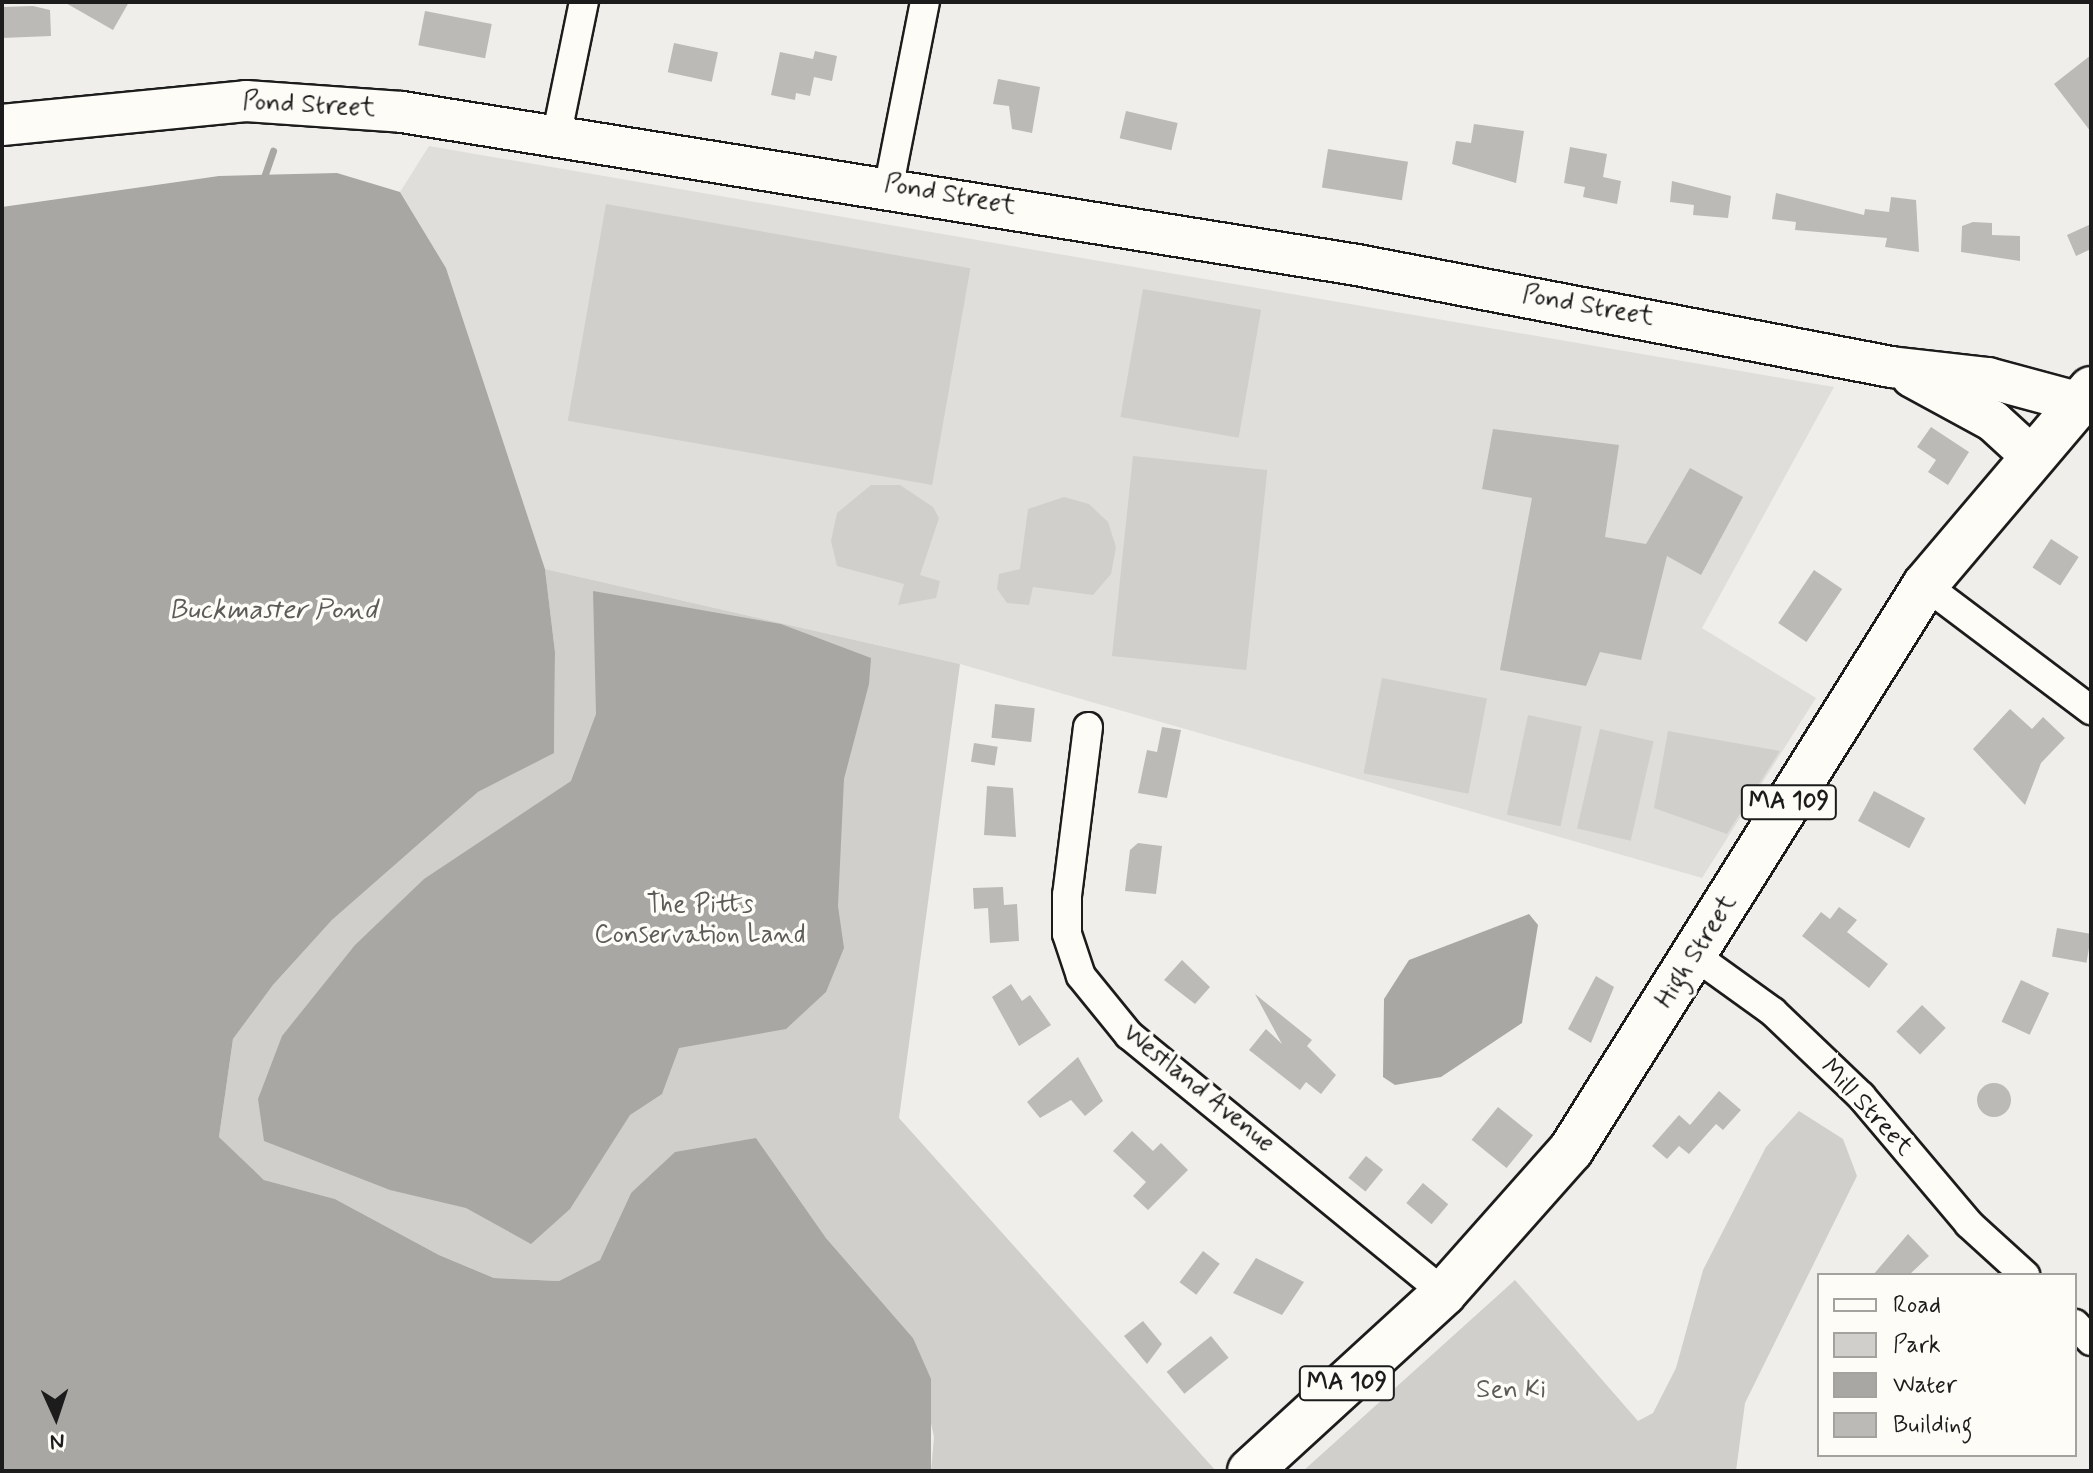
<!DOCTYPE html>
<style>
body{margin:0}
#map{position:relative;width:2093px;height:1473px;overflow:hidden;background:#f0eeea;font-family:Mynerve,sans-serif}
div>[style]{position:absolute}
.built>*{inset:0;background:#e0deda}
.green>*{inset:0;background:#d0cfcc;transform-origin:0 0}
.water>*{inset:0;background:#a8a7a3}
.stream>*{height:7px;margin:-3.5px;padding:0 3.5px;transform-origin:3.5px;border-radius:3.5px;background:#a8a7a3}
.building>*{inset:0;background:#bbbab6;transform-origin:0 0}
.round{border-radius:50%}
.roads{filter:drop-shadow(2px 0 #1c1c1c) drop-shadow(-2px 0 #1c1c1c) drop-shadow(0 2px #1c1c1c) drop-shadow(0 -2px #1c1c1c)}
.street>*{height:28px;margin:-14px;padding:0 14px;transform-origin:14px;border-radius:14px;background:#fdfcf7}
.secondary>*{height:40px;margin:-20px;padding:0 20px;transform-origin:20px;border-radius:20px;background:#fdfcf7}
.primary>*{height:44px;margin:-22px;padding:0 22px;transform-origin:22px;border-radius:22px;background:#fdfcf7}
span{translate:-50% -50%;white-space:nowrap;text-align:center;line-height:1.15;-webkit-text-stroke:7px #fdfcf7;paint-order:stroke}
.shield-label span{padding:2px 6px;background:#fdfcf7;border:2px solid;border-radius:6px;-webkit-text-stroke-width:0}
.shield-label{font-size:24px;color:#1c1c1c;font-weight:700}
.street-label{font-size:26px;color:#1c1c1c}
.park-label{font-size:26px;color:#5b5b5a}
.water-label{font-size:28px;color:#5b5b59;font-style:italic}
.frame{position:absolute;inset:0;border:4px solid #1c1c1c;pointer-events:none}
.legend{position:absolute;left:1817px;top:1273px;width:260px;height:184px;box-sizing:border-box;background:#fdfcf7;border:2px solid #a3a29f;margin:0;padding:10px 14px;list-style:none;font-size:24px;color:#1c1c1c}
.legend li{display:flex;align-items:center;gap:16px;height:40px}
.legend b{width:40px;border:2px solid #a3a29f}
.north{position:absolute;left:16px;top:1377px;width:80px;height:80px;-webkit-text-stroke:6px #fdfcf7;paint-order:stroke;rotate:177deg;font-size:22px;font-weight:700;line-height:32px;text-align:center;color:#1c1c1c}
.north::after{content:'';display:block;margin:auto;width:28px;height:36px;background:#1c1c1c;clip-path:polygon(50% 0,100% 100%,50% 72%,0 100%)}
</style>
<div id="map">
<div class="built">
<div style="clip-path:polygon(429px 146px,1834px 387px,1702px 628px,1816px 698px,1702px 878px,960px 664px,545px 569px,446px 268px,400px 192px)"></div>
</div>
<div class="green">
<div style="left:606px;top:204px;width:370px;height:220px;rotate:10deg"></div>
<div style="left:1143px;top:289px;width:120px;height:130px;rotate:10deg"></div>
<div style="left:1133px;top:456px;width:135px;height:201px;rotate:6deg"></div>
<div style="clip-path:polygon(871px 485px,900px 485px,933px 507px,939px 518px,920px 575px,940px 581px,936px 598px,898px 605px,904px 584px,837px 566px,831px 541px,837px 513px)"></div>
<div style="clip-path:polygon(1064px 497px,1089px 504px,1108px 522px,1116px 547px,1111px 574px,1093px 595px,1033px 587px,1029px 605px,1007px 603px,997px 589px,999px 574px,1020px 569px,1028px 509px)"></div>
<div style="clip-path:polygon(545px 569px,960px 664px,899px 1118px,1216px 1471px,931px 1471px,934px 1437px,913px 1338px,826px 1238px,756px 1138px,631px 1193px,600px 1260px,559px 1281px,494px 1278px,439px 1255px,335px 1199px,264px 1180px,219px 1137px,233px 1039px,273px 985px,332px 920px,478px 792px,554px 752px,555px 652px)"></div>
<div style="left:1382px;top:678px;width:107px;height:97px;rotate:11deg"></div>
<div style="left:1528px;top:715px;width:55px;height:102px;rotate:12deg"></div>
<div style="left:1600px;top:729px;width:55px;height:102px;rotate:13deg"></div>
<div style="clip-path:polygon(1668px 731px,1780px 751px,1727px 834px,1654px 808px)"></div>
<div style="clip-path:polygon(1799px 1111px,1843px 1139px,1857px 1176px,1745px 1403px,1736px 1471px,1303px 1471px,1515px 1280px,1638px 1421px,1653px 1413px,1676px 1368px,1703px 1270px,1766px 1147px)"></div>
</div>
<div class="water">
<div style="clip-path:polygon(337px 173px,400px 192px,446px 268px,545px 569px,555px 652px,554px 753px,478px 792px,332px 920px,273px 985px,233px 1039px,219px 1137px,264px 1180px,335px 1199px,439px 1255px,494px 1278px,559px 1281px,600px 1260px,631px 1193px,675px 1152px,756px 1138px,826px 1238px,913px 1338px,931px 1379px,931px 1471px,2px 1471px,2px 207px,219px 176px)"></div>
<div style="clip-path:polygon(593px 591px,781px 624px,871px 658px,869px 684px,844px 779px,838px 906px,844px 948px,826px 992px,786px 1029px,679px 1048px,662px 1094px,630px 1115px,570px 1209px,531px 1244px,466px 1208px,390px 1190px,264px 1141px,258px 1099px,282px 1036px,355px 945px,424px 879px,571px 781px,596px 714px)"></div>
<div style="clip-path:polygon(1529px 914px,1538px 925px,1522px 1023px,1441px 1077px,1395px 1085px,1383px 1077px,1384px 999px,1409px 960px)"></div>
</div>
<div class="stream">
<div style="left:263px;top:180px;width:31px;rotate:-71deg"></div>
</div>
<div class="building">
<div style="clip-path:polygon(64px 2px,129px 2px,113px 30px)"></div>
<div style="clip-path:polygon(33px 6px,50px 10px,51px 36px,2px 38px,2px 7px)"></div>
<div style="left:425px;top:11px;width:68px;height:35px;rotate:11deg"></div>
<div style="left:674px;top:43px;width:45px;height:30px;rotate:12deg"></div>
<div style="clip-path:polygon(815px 51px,837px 56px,832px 81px,814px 77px,810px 96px,796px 93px,795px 100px,771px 95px,780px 52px,813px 59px)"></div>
<div style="clip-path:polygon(2091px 55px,2091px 132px,2054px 84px)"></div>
<div style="clip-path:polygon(998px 79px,1040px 87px,1032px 133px,1012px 129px,1009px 106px,993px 104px)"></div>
<div style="left:1126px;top:111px;width:53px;height:28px;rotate:13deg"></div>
<div style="clip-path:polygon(1474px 124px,1524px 131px,1516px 183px,1452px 164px,1456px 141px,1471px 143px)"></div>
<div style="clip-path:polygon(1570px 147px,1607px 154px,1603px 177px,1621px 181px,1617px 204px,1583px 197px,1585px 187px,1564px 183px)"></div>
<div style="left:1328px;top:149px;width:81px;height:39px;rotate:9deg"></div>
<div style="clip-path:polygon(1672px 181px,1731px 196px,1728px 218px,1693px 215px,1694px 205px,1670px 202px)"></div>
<div style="clip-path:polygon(1776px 193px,1864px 215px,1865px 209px,1889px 212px,1891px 197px,1916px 200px,1919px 252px,1885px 247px,1887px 238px,1795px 230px,1796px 222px,1772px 219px)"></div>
<div style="clip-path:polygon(1973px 222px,1992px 223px,1992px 235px,2020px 236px,2020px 261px,1961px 252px,1962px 226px)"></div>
<div style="clip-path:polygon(2091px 224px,2091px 249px,2076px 256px,2067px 235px)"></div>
<div style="clip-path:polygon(1931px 427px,1969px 452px,1948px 485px,1928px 472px,1936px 460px,1917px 447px)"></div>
<div style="clip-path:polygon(1493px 429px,1619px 445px,1605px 537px,1646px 544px,1690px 468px,1743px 497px,1701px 575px,1667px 556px,1641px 660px,1600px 652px,1586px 686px,1500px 670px,1532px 498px,1482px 489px)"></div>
<div style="left:2051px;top:539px;width:33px;height:34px;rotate:33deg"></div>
<div style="left:1814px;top:570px;width:34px;height:64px;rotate:34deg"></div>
<div style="left:995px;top:704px;width:40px;height:34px;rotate:6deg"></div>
<div style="clip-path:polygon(2010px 709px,2032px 729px,2043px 717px,2065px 738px,2041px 763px,2025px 805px,1973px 749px)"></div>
<div style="clip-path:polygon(1162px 727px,1181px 730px,1167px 798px,1138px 793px,1147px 750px,1157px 752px)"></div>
<div style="left:974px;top:743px;width:24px;height:19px;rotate:9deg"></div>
<div style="clip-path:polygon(987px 786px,1013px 788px,1016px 837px,984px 835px)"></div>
<div style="left:1874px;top:791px;width:58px;height:34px;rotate:28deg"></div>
<div style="clip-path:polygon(1138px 843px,1162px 846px,1156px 894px,1125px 891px,1130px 850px)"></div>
<div style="clip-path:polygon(1003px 887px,1004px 905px,1017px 904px,1019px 941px,990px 943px,988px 908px,974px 909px,973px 888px)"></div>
<div style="clip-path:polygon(1839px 907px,1857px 920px,1847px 932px,1888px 964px,1869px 988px,1802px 936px,1821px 912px,1830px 919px)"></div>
<div style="left:2057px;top:928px;width:35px;height:29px;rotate:10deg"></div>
<div style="clip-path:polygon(1182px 960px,1210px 987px,1195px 1004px,1164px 980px)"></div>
<div style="clip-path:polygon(1596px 976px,1614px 987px,1591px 1043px,1568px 1029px)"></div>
<div style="left:2021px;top:980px;width:31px;height:46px;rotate:25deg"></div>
<div style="clip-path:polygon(1011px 984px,1022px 1001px,1030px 995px,1051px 1025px,1019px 1046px,992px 997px)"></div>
<div style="clip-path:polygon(1255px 994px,1312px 1040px,1307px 1046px,1336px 1075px,1321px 1094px,1306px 1082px,1300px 1090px,1249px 1050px,1266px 1029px,1282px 1044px)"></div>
<div style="left:1922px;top:1005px;width:33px;height:37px;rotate:44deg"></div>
<div style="clip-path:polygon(1078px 1057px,1103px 1101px,1085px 1116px,1071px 1100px,1040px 1118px,1027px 1102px)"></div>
<div class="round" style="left:1977px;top:1083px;width:34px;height:34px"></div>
<div style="clip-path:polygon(1719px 1091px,1741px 1110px,1723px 1130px,1716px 1124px,1689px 1154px,1679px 1146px,1667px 1159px,1652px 1146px,1679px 1115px,1690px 1125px)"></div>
<div style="left:1498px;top:1107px;width:45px;height:42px;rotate:39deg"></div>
<div style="clip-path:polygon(1132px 1131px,1153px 1151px,1161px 1143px,1188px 1170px,1148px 1210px,1133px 1196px,1146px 1182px,1113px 1151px)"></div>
<div style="left:1366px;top:1156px;width:22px;height:28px;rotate:39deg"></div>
<div style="left:1423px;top:1183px;width:33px;height:26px;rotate:40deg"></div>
<div style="clip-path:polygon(1908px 1234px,1929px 1256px,1909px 1275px,1873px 1275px)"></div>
<div style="left:1203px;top:1251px;width:21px;height:39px;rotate:37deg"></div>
<div style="clip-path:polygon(1256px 1258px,1304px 1282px,1282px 1315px,1233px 1293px)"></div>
<div style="clip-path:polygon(1143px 1321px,1162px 1344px,1147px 1364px,1124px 1336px)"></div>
<div style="left:1211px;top:1336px;width:28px;height:57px;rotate:51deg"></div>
</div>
<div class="roads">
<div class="street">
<div style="left:557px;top:133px;width:134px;rotate:-78.4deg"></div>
<div style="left:889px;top:185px;width:187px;rotate:-78.9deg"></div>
<div style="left:1925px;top:585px;width:208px;rotate:37deg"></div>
<div style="left:1088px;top:727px;width:169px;rotate:97.1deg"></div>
<div style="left:1067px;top:895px;width:39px;rotate:90deg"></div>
<div style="left:1067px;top:934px;width:44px;rotate:71.6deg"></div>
<div style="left:1081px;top:976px;width:76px;rotate:50.9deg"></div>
<div style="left:1129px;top:1035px;width:407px;rotate:39.3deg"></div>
<div style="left:1694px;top:955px;width:97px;rotate:35.8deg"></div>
<div style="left:1773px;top:1012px;width:122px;rotate:43.7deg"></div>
<div style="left:1861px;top:1096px;width:167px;rotate:49.8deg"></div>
<div style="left:1969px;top:1224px;width:76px;rotate:42.3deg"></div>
<div style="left:2075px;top:1324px;width:23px;rotate:47deg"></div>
</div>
<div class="secondary">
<div style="left:2px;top:125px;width:245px;rotate:-5.6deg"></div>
<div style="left:246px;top:101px;width:156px;rotate:4deg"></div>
<div style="left:402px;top:112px;width:967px;rotate:9.1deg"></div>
<div style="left:1357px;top:265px;width:544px;rotate:10.81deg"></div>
<div style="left:1891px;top:367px;width:98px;rotate:6.5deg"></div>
<div style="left:1988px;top:378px;width:92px;rotate:15.1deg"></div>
<div style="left:1912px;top:377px;width:92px;rotate:28.5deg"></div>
<div style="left:1993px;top:421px;width:50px;rotate:42.6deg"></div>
</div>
<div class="primary">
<div style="left:1250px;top:1471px;width:263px;rotate:-42.5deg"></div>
<div style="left:1444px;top:1293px;width:191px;rotate:-48.4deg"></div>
<div style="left:1571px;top:1150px;width:667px;rotate:-57.93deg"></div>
<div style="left:1925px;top:585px;width:257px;rotate:-49.7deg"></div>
</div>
</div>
<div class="shield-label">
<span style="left:1789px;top:802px">MA 109</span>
<span style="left:1347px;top:1383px">MA 109</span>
</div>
<div class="street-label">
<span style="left:309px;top:106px;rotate:3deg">Pond Street</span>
<span style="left:950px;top:196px;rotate:10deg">Pond Street</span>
<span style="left:1588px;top:307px;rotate:10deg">Pond Street</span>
<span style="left:1697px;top:952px;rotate:-58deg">High Street</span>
<span style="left:1198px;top:1089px;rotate:39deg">Westland Avenue</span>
<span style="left:1866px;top:1108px;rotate:47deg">Mill Street</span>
</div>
<div class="park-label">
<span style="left:700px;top:921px">The Pitts<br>Conservation Land</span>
<span style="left:1511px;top:1391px">Sen Ki</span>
</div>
<div class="water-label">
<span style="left:273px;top:611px">Buckmaster Pond</span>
</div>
<div class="frame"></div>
<ul class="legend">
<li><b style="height:10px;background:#fdfcf7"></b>Road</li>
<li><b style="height:22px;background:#d0cfcc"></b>Park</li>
<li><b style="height:22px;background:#a8a7a3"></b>Water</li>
<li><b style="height:22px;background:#bbbab6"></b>Building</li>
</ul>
<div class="north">N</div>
</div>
